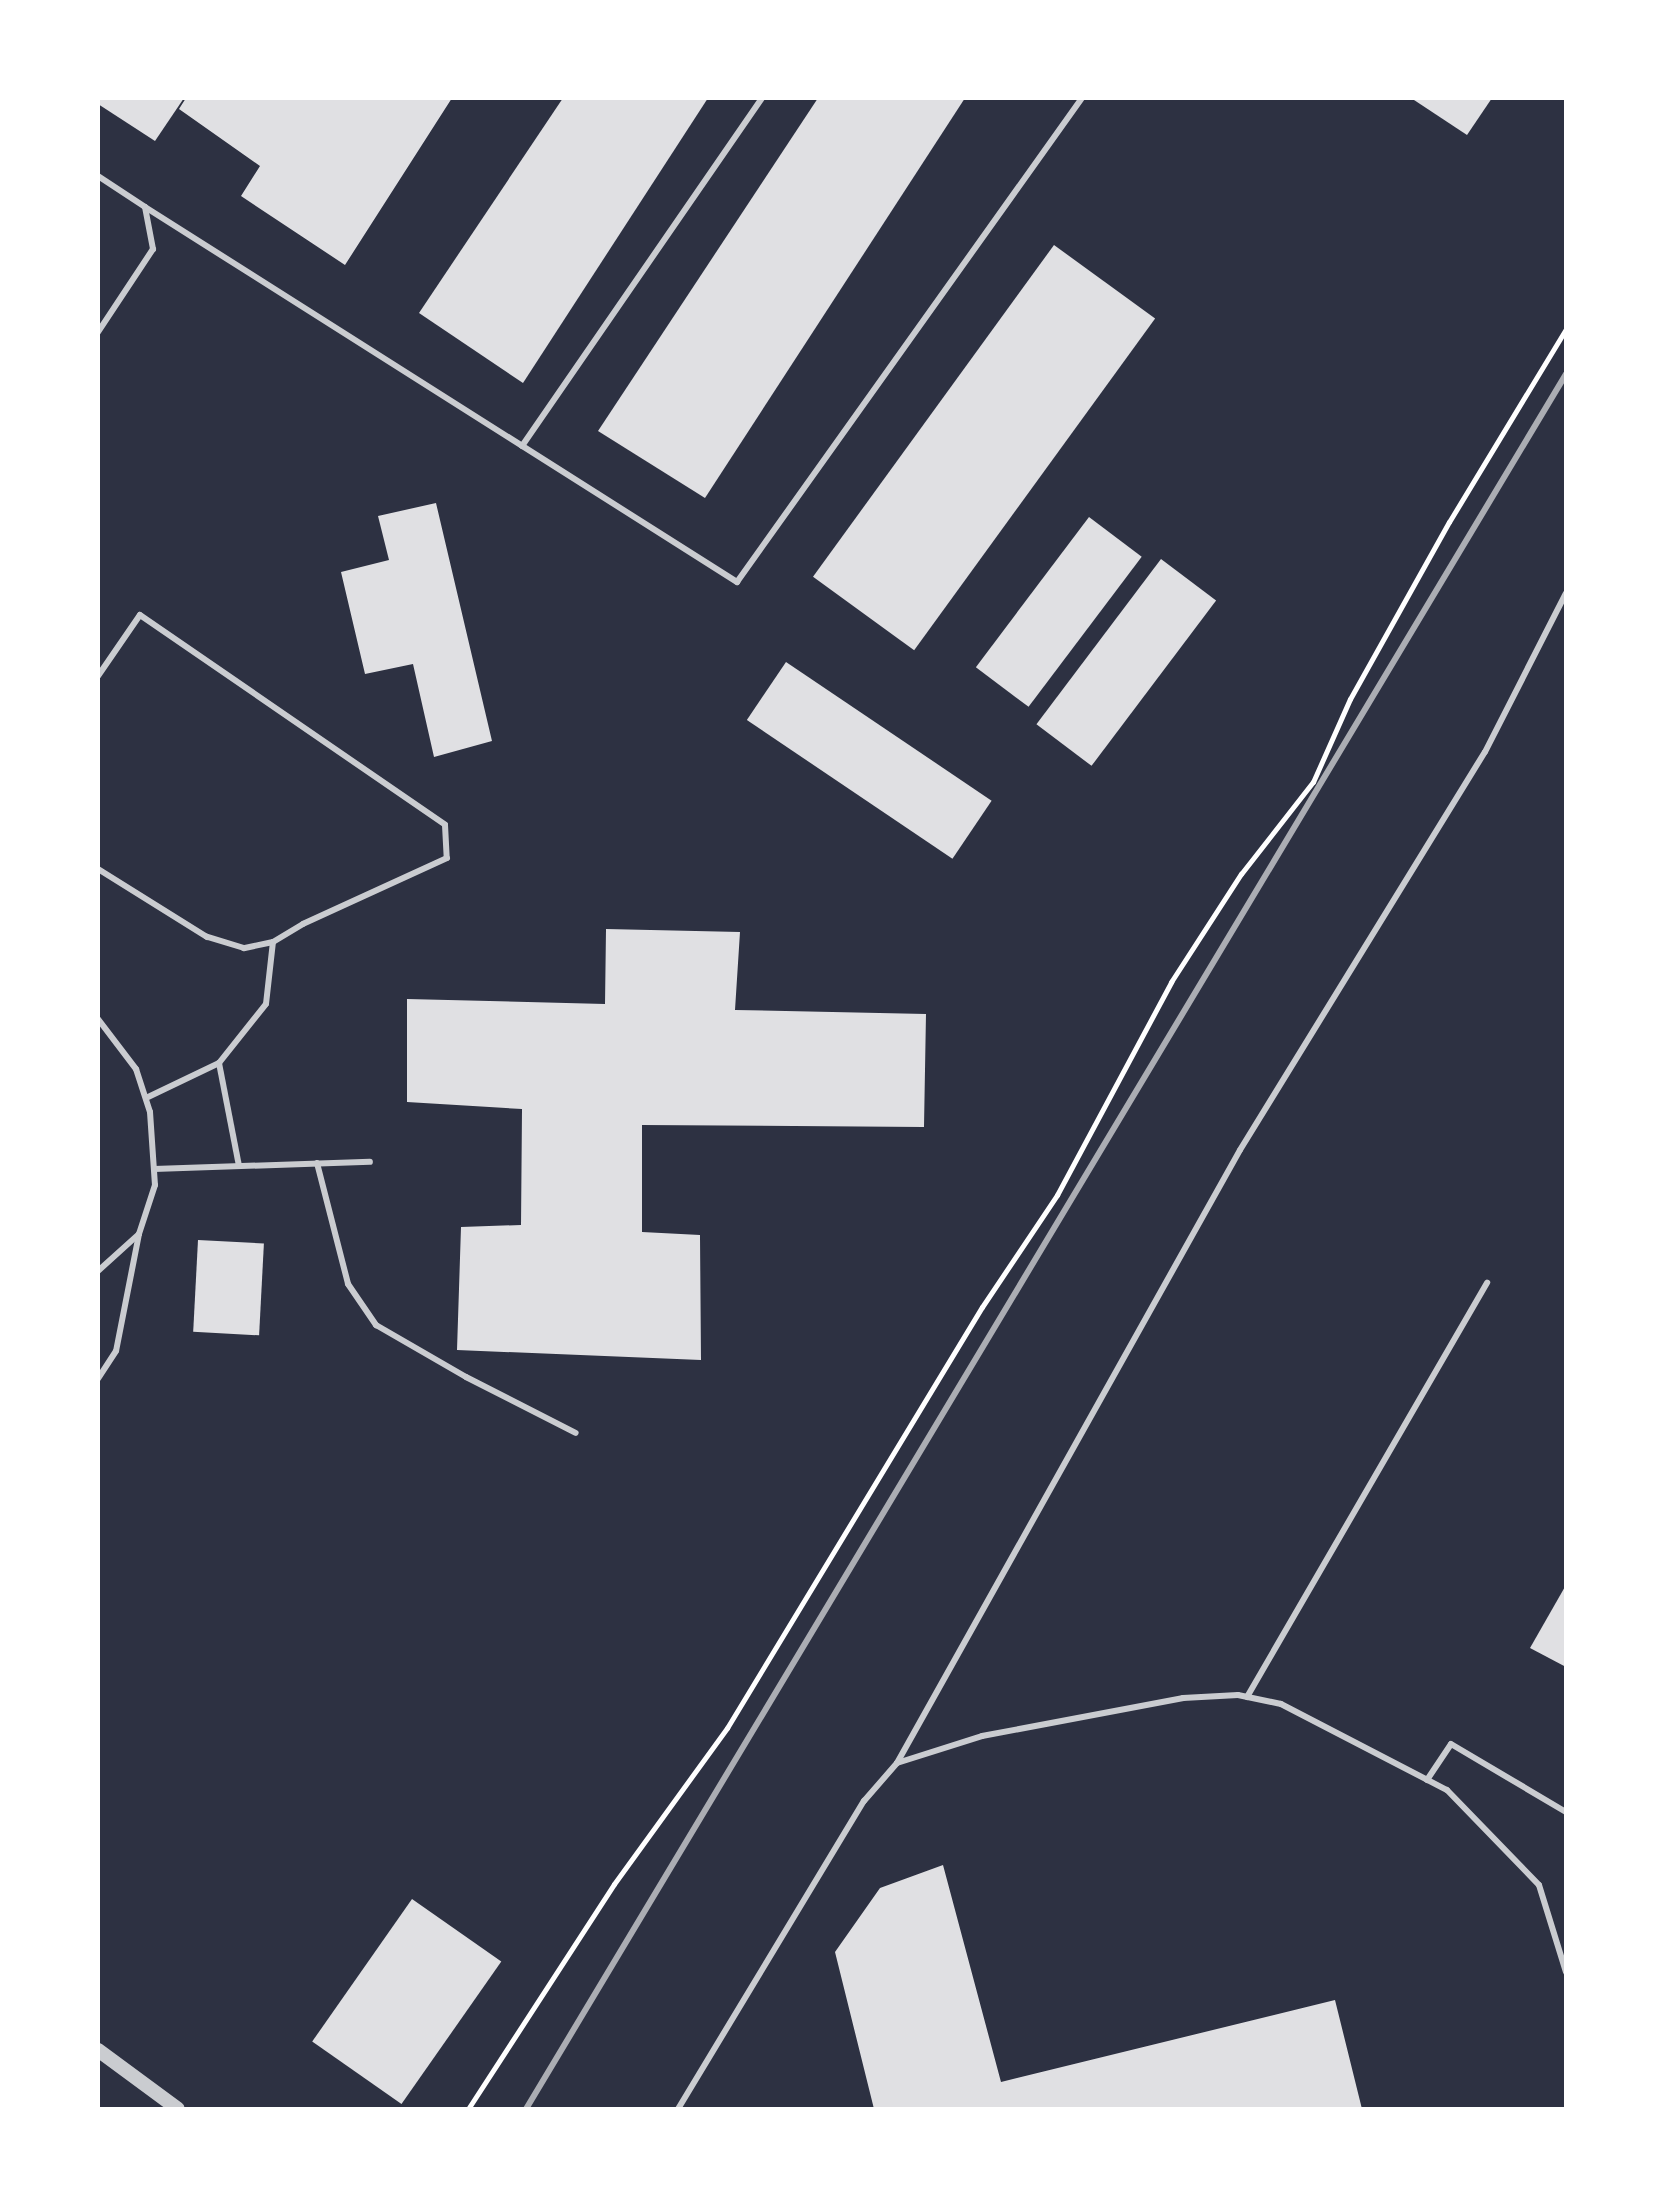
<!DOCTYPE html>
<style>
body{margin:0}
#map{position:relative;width:1664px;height:2207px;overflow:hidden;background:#2d3142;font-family:Rubik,sans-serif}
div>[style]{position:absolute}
.building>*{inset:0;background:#e0e0e3;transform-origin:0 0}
.path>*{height:5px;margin:-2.5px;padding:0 2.5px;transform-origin:2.5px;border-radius:2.5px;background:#fff}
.service>*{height:6px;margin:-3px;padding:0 3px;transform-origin:3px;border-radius:3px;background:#caccd0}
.tertiary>*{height:14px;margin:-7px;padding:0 7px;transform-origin:7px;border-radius:7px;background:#caccd0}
.rail>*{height:6px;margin:-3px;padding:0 3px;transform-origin:3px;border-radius:3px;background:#abadb3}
span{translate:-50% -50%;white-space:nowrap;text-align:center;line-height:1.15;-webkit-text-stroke:6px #fff;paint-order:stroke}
.frame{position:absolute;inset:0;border:100px solid #fff;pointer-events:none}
</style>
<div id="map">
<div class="building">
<div style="clip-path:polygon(98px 98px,184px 98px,155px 141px,98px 104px)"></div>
<div style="clip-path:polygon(186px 98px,452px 98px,345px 265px,241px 196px,260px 166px,179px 109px)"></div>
<div style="clip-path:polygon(563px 98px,708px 98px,523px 383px,419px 313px)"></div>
<div style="clip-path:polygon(818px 98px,965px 98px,705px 498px,598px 431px)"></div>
<div style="clip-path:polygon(1411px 98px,1492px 98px,1467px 135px)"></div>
<div style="left:1054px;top:245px;width:125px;height:410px;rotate:36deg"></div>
<div style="clip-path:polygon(436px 503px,492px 741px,434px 757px,413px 664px,365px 674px,341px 572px,389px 560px,378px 516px)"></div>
<div style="left:1089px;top:517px;width:66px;height:188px;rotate:37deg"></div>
<div style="left:1161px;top:559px;width:69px;height:207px;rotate:37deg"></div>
<div style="left:786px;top:662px;width:248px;height:70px;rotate:34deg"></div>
<div style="clip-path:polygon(606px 929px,740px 932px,735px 1010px,926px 1014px,924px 1127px,642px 1125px,642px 1232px,700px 1235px,701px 1360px,457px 1350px,461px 1227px,521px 1225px,522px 1109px,407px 1102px,407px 999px,605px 1004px)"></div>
<div style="left:198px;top:1240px;width:66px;height:92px;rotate:3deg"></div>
<div style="clip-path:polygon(1566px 1585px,1566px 1667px,1530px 1648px)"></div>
<div style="clip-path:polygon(943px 1865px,1001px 2082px,1335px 2000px,1362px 2109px,874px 2109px,835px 1952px,880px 1888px)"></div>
<div style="left:412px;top:1899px;width:109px;height:174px;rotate:35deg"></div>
</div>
<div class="path">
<div style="left:468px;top:2109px;width:268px;rotate:-57deg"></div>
<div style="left:614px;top:1884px;width:193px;rotate:-54.1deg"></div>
<div style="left:727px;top:1728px;width:492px;rotate:-58.8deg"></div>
<div style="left:982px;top:1307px;width:135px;rotate:-56.2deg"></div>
<div style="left:1057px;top:1195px;width:242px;rotate:-61.8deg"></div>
<div style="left:1171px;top:982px;width:129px;rotate:-57.1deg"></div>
<div style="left:1241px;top:874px;width:117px;rotate:-52deg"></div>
<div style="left:1313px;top:782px;width:91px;rotate:-66deg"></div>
<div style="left:1350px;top:699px;width:203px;rotate:-60.8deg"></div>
<div style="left:1449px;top:522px;width:226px;rotate:-58.8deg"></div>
</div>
<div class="service">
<div style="left:98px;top:176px;width:56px;rotate:33.4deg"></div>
<div style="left:145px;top:207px;width:43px;rotate:79.2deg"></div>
<div style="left:153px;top:249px;width:100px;rotate:123.5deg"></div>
<div style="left:145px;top:207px;width:701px;rotate:32.35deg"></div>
<div style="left:737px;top:582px;width:594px;rotate:-54.52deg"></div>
<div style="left:522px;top:446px;width:423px;rotate:-55.4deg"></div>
<div style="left:98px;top:676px;width:74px;rotate:-55.5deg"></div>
<div style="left:140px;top:615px;width:370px;rotate:34.5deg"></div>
<div style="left:445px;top:825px;width:33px;rotate:87deg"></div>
<div style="left:447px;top:858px;width:158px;rotate:155.4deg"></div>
<div style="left:303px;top:924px;width:35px;rotate:149deg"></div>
<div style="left:273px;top:942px;width:30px;rotate:168deg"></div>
<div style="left:244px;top:948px;width:39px;rotate:-163deg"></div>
<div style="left:207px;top:937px;width:128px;rotate:-148deg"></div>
<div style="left:98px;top:1019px;width:63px;rotate:52.8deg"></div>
<div style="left:136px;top:1069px;width:45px;rotate:72deg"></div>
<div style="left:150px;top:1112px;width:73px;rotate:86.1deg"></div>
<div style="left:155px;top:1185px;width:52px;rotate:108.1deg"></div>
<div style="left:139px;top:1234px;width:119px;rotate:101.1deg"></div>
<div style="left:116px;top:1351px;width:33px;rotate:123deg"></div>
<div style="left:219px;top:1063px;width:75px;rotate:-51.5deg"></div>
<div style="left:266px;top:1004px;width:62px;rotate:-83.6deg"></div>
<div style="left:146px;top:1098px;width:81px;rotate:-25.6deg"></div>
<div style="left:219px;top:1063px;width:105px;rotate:79deg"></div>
<div style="left:317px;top:1163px;width:125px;rotate:75.6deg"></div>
<div style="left:348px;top:1284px;width:50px;rotate:55.7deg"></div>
<div style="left:376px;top:1325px;width:104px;rotate:30deg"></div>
<div style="left:466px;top:1377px;width:123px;rotate:27deg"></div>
<div style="left:154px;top:1169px;width:216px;rotate:-1.9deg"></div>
<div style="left:98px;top:1271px;width:55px;rotate:-42.1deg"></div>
<div style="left:1247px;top:1697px;width:479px;rotate:-59.9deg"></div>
<div style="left:897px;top:1763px;width:702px;rotate:-60.77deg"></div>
<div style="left:1240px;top:1150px;width:467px;rotate:-58.4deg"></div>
<div style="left:1485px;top:752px;width:178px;rotate:-63deg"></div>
<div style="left:1427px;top:1780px;width:43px;rotate:-56.3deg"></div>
<div style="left:1451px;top:1744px;width:134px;rotate:30.6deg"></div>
<div style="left:678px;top:2109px;width:360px;rotate:-58.9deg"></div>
<div style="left:864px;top:1801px;width:50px;rotate:-49deg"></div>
<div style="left:897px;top:1763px;width:89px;rotate:-17.6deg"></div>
<div style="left:982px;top:1736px;width:205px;rotate:-10.7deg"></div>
<div style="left:1183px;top:1698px;width:55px;rotate:-3.1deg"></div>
<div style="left:1238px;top:1695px;width:44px;rotate:11.8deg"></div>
<div style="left:1281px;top:1704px;width:187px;rotate:27.4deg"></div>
<div style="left:1447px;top:1790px;width:132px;rotate:45.9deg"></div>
<div style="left:1539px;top:1885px;width:91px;rotate:72.8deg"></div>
</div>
<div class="tertiary">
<div style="left:98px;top:2050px;width:99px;rotate:36.4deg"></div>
</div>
<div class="rail">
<div style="left:526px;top:2109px;width:2023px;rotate:-59.06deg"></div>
</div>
<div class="frame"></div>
</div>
